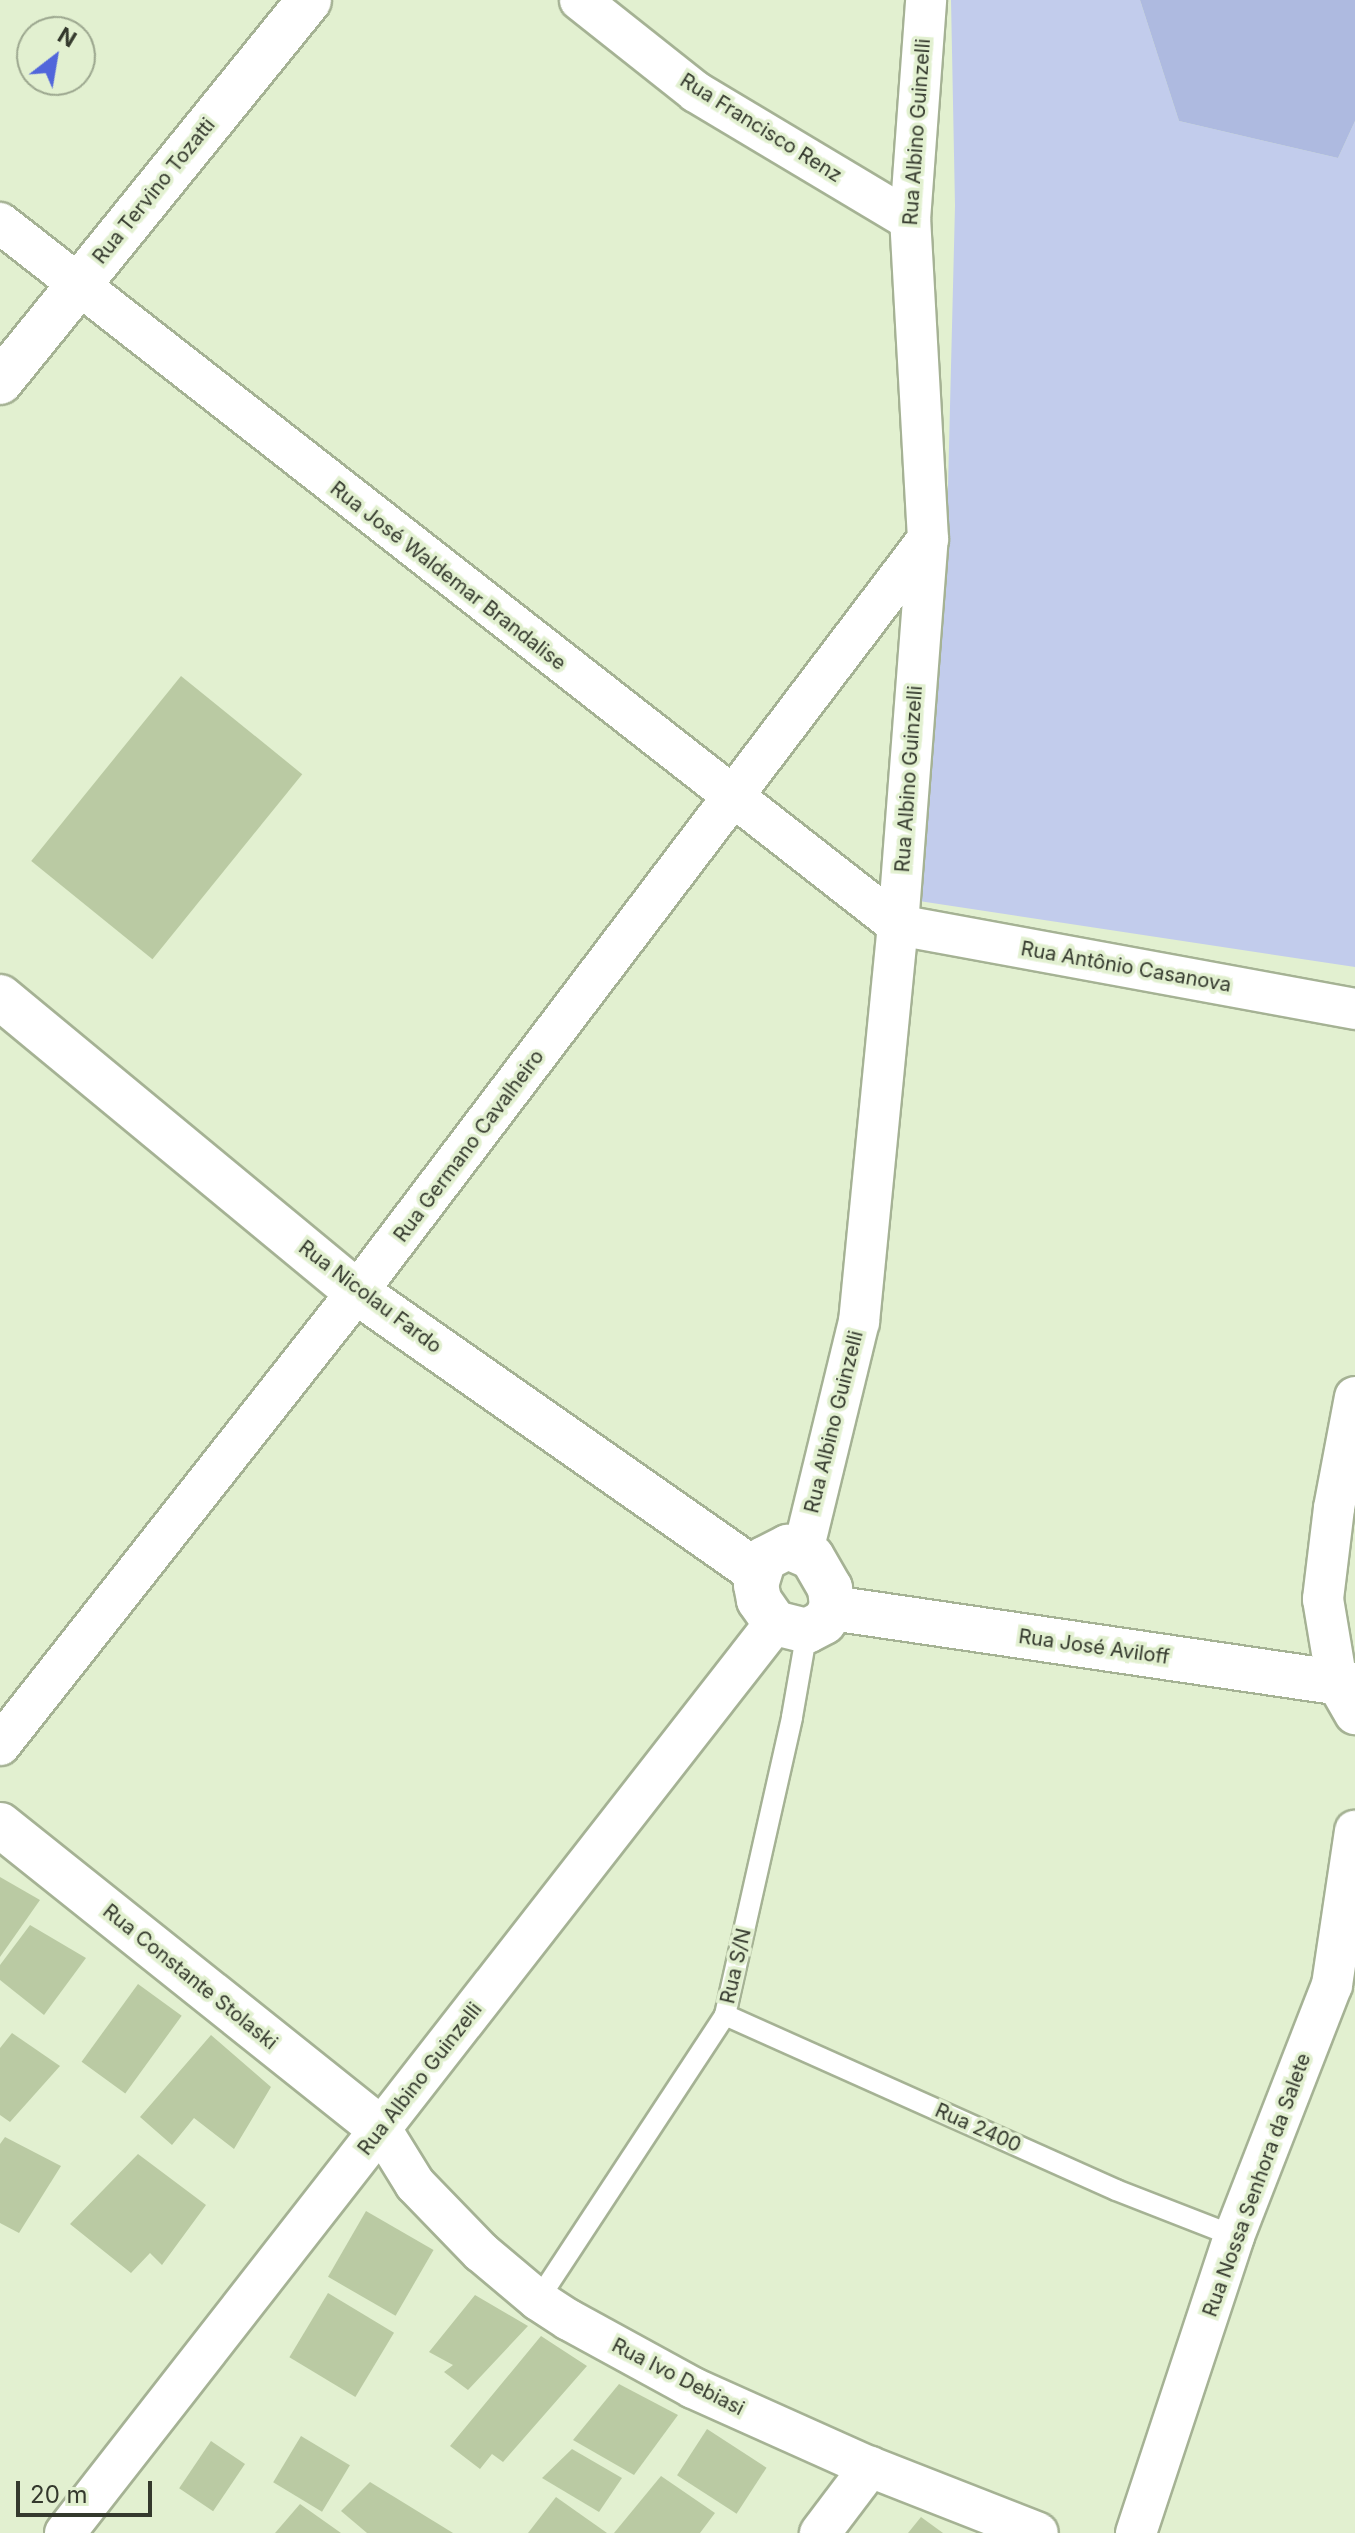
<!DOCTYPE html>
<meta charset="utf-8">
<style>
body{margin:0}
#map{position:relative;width:1355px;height:2533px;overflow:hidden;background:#e2f0d0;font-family:Inter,sans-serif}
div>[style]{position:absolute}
.green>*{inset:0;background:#c2ccec}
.forest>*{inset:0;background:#aebae0}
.building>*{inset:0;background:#bacaa3;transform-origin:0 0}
.roads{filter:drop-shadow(2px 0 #a5b294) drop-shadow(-2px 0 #a5b294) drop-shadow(0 2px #a5b294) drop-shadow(0 -2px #a5b294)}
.service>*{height:20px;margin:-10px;padding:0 10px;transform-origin:10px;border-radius:10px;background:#fff}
.minor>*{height:40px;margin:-20px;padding:0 20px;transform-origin:20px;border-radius:20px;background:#fff}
.tertiary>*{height:44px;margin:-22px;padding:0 22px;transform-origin:22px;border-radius:22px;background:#fff}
span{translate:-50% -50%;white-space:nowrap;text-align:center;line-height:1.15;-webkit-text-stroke:7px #e2f0d0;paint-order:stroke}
.street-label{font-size:20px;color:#34392d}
.north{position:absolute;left:16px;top:16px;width:80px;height:80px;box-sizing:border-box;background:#e2f0d0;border:2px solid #9ca78f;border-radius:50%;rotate:31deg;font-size:22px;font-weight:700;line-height:32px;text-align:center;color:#34392d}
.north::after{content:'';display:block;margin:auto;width:28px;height:36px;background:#5166db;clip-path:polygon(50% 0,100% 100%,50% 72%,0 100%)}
.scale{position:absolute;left:16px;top:2481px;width:136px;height:36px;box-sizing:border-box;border:4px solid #34392d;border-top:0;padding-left:10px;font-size:24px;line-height:28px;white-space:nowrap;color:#34392d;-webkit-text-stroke:6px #e2f0d0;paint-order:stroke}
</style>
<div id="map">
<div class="green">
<div style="clip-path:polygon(951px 0,1140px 0,1179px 121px,1338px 158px,1355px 121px,1355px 967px,919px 901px,948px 487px,955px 206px)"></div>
</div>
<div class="forest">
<div style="clip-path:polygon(1140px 0,1355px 0,1355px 121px,1338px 158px,1179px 121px)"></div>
</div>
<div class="building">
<div style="left:181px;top:676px;width:156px;height:238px;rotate:39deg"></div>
<div style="clip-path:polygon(0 1877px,40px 1900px,0 1957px)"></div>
<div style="clip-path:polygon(30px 1925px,86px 1958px,44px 2015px,0 1980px,0 1965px)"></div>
<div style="left:138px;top:1984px;width:54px;height:96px;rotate:36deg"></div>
<div style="clip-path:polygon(12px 2033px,60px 2066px,10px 2122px,0 2115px,0 2048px)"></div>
<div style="clip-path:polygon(211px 2035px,271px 2087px,234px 2149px,194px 2118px,172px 2145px,140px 2117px)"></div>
<div style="clip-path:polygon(5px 2137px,61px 2166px,19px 2233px,0 2223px,0 2144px)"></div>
<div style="clip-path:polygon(138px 2154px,206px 2205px,162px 2265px,150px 2253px,131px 2273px,70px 2224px)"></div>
<div style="left:366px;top:2211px;width:78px;height:76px;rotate:30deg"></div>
<div style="left:328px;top:2293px;width:77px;height:75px;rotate:31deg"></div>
<div style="clip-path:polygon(475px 2295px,528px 2326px,468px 2390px,444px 2372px,453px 2365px,429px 2352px)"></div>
<div style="clip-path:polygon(541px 2336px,587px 2366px,503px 2462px,492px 2454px,480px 2469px,450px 2446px)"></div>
<div style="clip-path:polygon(619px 2384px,678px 2415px,634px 2475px,573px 2440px)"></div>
<div style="left:707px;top:2429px;width:71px;height:55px;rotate:33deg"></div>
<div style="left:301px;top:2436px;width:57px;height:54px;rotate:31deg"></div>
<div style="left:211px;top:2441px;width:41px;height:57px;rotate:34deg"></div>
<div style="clip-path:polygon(572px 2449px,622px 2478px,599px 2512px,542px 2478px)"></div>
<div style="clip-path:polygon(661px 2476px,715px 2513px,700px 2533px,614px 2533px)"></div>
<div style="clip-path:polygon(370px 2482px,453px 2533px,367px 2533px,341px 2511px)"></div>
<div style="clip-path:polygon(556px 2497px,607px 2533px,528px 2533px)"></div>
<div style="clip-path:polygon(300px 2504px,341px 2533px,275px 2533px)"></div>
<div style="clip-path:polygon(921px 2517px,943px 2533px,908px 2533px)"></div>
</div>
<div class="roads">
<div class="service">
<div style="left:725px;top:2015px;width:428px;rotate:24.1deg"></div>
<div style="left:1116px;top:2190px;width:127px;rotate:21.3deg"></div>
<div style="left:538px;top:2300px;width:341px;rotate:-56.7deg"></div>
<div style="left:725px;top:2015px;width:305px;rotate:-77.3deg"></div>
<div style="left:792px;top:1717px;width:87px;rotate:-80.1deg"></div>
</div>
<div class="minor">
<div style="left:580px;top:0;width:148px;rotate:38.4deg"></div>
<div style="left:696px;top:92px;width:249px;rotate:30.9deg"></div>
<div style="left:0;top:223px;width:1140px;rotate:38.02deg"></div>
<div style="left:898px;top:925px;width:465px;rotate:10.4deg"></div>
<div style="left:1355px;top:1397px;width:113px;rotate:100.7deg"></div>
<div style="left:1334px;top:1508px;width:92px;rotate:96.9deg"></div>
<div style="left:1323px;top:1599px;width:85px;rotate:80.5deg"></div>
<div style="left:1337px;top:1683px;width:36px;rotate:60deg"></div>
<div style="left:803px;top:1551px;width:236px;rotate:-76.3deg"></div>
<div style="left:859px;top:1322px;width:399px;rotate:-84.4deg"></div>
<div style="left:898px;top:925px;width:387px;rotate:-85.6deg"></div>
<div style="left:928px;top:539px;width:320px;rotate:-93.2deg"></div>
<div style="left:910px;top:220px;width:221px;rotate:-85.8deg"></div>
<div style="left:0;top:1745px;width:577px;rotate:-51.76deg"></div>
<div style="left:357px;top:1292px;width:945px;rotate:-52.83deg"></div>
<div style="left:381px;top:2129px;width:65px;rotate:58.3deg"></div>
<div style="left:415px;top:2184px;width:95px;rotate:45.9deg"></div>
<div style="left:481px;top:2252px;width:75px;rotate:40.1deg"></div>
<div style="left:538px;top:2300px;width:37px;rotate:33deg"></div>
<div style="left:569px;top:2320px;width:141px;rotate:28.7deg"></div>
<div style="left:693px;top:2388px;width:194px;rotate:24.1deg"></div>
<div style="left:870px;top:2467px;width:180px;rotate:21.4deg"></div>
<div style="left:65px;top:2533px;width:1154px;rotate:-52.04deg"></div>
<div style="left:820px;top:2533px;width:83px;rotate:-52.9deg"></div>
<div style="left:1136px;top:2533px;width:313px;rotate:-71.7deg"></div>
<div style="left:1234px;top:2236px;width:269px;rotate:-68.7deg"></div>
<div style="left:1332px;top:1985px;width:156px;rotate:-81.5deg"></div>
</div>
<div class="tertiary">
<div style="left:0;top:382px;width:491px;rotate:-51deg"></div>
<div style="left:0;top:997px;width:463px;rotate:39.6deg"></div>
<div style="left:357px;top:1292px;width:490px;rotate:35deg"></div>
<div style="left:788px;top:1547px;width:26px;rotate:23deg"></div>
<div style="left:812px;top:1557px;width:36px;rotate:60deg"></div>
<div style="left:830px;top:1588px;width:20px;rotate:84deg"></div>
<div style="left:832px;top:1608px;width:16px;rotate:120deg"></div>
<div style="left:824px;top:1622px;width:19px;rotate:152deg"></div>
<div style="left:807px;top:1631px;width:33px;rotate:-166deg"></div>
<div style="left:775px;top:1623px;width:28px;rotate:-125deg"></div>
<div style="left:759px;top:1600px;width:15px;rotate:-101deg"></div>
<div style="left:756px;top:1585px;width:27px;rotate:-73deg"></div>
<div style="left:764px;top:1559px;width:27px;rotate:-27deg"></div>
<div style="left:832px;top:1608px;width:529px;rotate:8.38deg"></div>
<div style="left:0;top:1825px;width:487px;rotate:38.6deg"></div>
</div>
</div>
<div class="street-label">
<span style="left:761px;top:128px;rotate:32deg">Rua Francisco Renz</span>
<span style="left:917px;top:132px;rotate:-86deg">Rua Albino Guinzelli</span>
<span style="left:154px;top:191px;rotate:-51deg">Rua Tervino Tozatti</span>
<span style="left:448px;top:576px;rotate:38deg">Rua José Waldemar Brandalise</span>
<span style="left:909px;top:779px;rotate:-86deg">Rua Albino Guinzelli</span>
<span style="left:1126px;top:967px;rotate:10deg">Rua Antônio Casanova</span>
<span style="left:469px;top:1146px;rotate:-53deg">Rua Germano Cavalheiro</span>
<span style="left:370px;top:1297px;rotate:37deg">Rua Nicolau Fardo</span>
<span style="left:834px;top:1422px;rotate:-76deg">Rua Albino Guinzelli</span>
<span style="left:1094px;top:1647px;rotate:8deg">Rua José Aviloff</span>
<span style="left:736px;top:1966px;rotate:-77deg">Rua S/N</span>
<span style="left:190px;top:1977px;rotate:39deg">Rua Constante Stolaski</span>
<span style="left:420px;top:2079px;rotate:-52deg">Rua Albino Guinzelli</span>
<span style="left:978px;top:2128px;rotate:24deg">Rua 2400</span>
<span style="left:1257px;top:2185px;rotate:-70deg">Rua Nossa Senhora da Salete</span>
<span style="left:678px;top:2377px;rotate:27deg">Rua Ivo Debiasi</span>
</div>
<div class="north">N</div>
<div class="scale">20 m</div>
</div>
